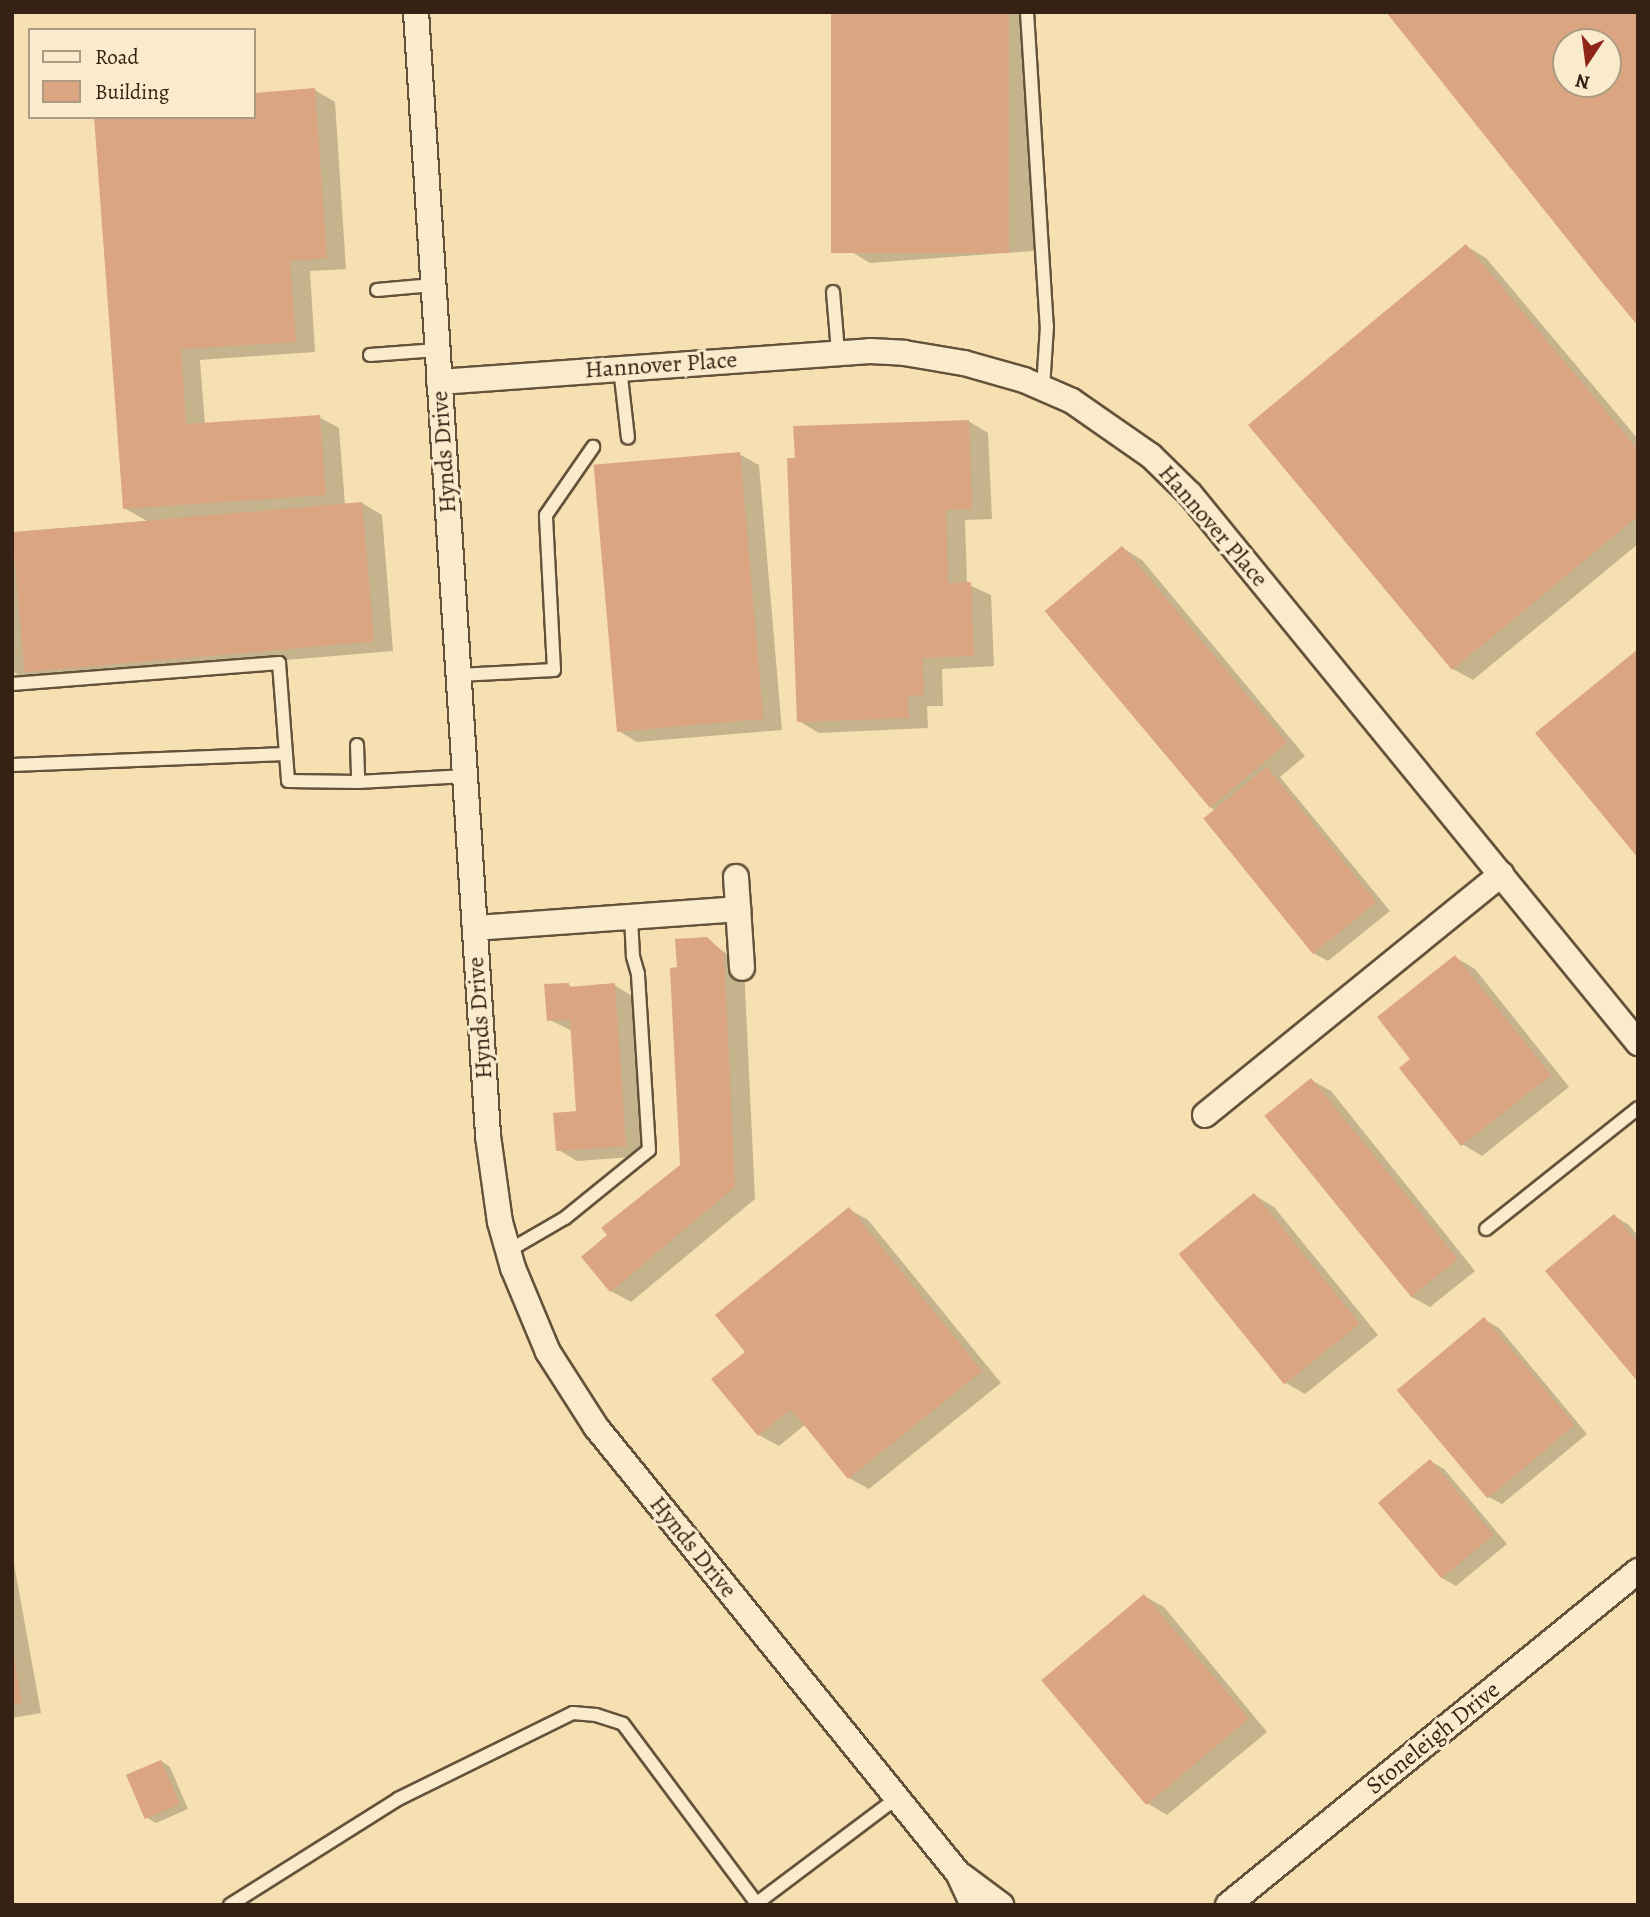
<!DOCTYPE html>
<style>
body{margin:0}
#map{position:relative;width:1650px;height:1917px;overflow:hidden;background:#f6e0b1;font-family:Alegreya,serif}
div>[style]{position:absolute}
.shadow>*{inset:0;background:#0003}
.building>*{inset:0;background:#dca582;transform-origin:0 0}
.roads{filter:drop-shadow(2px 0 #65523b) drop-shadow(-2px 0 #65523b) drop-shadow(0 2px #65523b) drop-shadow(0 -2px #65523b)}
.service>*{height:12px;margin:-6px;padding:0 6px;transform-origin:6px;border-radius:6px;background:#f9ebcc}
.minor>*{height:24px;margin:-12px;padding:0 12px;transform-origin:12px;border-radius:12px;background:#f9ebcc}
span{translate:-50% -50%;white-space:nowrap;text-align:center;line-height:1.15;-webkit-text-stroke:6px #f9ebcc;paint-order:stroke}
.street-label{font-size:24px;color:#352214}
.frame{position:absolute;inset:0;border:14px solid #352214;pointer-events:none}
.legend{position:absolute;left:28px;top:28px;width:228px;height:91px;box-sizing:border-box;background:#f9ebcc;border:2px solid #ab9b82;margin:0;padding:9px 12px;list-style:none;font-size:21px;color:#352214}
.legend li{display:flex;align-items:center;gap:14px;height:35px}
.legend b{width:35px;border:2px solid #ab9b82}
.north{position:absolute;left:1552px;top:28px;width:70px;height:70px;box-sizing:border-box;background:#f9ebcc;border:2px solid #ab9b82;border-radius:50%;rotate:193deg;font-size:19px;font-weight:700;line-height:28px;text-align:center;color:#352214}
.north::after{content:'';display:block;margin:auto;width:24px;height:32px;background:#8f2418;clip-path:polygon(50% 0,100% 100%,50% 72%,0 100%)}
</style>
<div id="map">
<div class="shadow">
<div style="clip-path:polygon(832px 12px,1027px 12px,1045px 250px,870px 263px,850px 251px)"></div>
<div style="clip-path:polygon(315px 90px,335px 102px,346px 269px,310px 271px,315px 352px,200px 360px,205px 425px,319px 417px,339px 428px,345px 505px,362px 503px,382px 515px,393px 651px,30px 682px,12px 671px,12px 532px,147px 521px,124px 508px,254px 117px,254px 95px)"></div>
<div style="clip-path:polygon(1466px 246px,1486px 258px,1638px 439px,1638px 544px,1473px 680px,1453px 669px)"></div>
<div style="clip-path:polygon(968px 421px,988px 433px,992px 519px,965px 520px,967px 584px,991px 595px,994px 666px,942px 669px,943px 706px,927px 706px,928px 728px,819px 733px,799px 721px)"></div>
<div style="clip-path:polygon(739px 454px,759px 465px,782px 730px,637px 742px,617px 730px)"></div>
<div style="clip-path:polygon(1123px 548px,1142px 560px,1305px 756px,1280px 777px,1390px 911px,1328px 961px,1313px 953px,1216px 811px,1210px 807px,1047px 610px)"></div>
<div style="clip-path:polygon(706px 939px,744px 966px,755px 1199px,631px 1302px,611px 1291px,609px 1235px,682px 1166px,679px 969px)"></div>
<div style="clip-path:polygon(1455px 957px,1475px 969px,1569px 1087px,1482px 1156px,1462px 1144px,1413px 1060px)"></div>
<div style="clip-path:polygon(569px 985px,574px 988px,614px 985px,634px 997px,645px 1156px,577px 1161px,557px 1149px,578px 1113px,572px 1031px,548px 1019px)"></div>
<div style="clip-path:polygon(1311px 1080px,1331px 1091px,1475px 1271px,1430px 1307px,1410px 1296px)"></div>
<div style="clip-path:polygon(1254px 1195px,1274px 1207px,1378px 1335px,1305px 1394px,1286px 1383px)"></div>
<div style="clip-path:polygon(849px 1209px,868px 1220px,1001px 1383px,869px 1489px,849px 1478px,806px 1424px,779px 1446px,759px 1435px,747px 1352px)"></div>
<div style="clip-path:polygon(1614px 1216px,1629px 1225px,1638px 1236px,1638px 1380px)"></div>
<div style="clip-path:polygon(1484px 1319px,1499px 1328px,1587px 1434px,1502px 1504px,1487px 1496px)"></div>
<div style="clip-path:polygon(1430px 1461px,1444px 1469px,1507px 1544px,1456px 1586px,1442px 1578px,1379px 1503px)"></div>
<div style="clip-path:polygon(12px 1553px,41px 1713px,12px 1718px)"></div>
<div style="clip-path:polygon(1144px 1596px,1164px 1607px,1267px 1732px,1167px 1815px,1147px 1803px)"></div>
<div style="clip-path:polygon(161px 1761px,170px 1767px,188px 1809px,156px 1823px,146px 1817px)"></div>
</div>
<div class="building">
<div style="left:831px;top:12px;width:178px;height:241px"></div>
<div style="clip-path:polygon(evenodd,1386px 12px,1638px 12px,1638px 326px,1596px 275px,1386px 12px,1566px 42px,1608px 42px,1608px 84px,1566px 84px,1566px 42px)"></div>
<div style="clip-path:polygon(315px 88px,327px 258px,290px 261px,296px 342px,181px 349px,186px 424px,320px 415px,326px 495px,123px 509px,94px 117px,254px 117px,254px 93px)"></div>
<div style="clip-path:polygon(1466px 244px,1638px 450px,1638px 516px,1452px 670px,1248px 425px)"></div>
<div style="clip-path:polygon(969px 420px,972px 509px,946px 510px,948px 583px,971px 582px,974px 656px,922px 658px,924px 695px,908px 696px,909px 718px,797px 722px,787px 458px,795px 458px,793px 426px)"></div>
<div style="left:740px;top:452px;width:268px;height:147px;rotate:85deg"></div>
<div style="left:362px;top:502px;width:140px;height:351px;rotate:85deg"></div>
<div style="left:1122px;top:546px;width:257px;height:101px;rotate:50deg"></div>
<div style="clip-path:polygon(1638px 649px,1638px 858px,1535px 733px)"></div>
<div style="left:1267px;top:767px;width:174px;height:82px;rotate:51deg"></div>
<div style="clip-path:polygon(707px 937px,724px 953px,735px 1187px,610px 1292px,581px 1257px,607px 1235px,601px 1228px,680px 1165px,670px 968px,677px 967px,675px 939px)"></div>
<div style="clip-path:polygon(1455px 955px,1551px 1075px,1461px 1146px,1399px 1068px,1410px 1059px,1377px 1017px)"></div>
<div style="clip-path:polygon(569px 983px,569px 987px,615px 983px,626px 1146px,556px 1151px,553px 1113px,576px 1111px,570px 1019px,547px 1021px,544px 984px)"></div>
<div style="left:1311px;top:1078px;width:233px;height:60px;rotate:51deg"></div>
<div style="left:1254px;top:1193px;width:168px;height:97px;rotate:51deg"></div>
<div style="clip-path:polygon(849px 1207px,982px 1371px,848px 1479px,791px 1409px,758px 1436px,711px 1379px,745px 1352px,715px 1315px)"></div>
<div style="clip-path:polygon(1614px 1214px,1638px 1244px,1638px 1382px,1545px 1271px)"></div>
<div style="left:1484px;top:1317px;width:141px;height:114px;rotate:50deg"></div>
<div style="left:1430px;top:1459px;width:99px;height:68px;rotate:50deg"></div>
<div style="left:1144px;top:1594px;width:163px;height:134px;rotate:50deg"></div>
<div style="clip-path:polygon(14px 1657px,22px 1703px,12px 1704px,12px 1658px)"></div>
<div style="left:161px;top:1760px;width:48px;height:38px;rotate:67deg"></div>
</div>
<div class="roads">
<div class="service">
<div style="left:1027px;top:12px;width:315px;rotate:86.4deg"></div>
<div style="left:1047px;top:326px;width:62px;rotate:93.7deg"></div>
<div style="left:377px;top:290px;width:56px;rotate:-5.1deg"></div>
<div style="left:833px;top:292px;width:60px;rotate:85.2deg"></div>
<div style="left:370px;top:355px;width:67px;rotate:-4.3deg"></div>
<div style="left:620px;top:368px;width:70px;rotate:83.5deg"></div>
<div style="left:458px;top:675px;width:96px;rotate:-3deg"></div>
<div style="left:554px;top:670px;width:155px;rotate:-93deg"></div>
<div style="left:546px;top:515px;width:83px;rotate:-55.3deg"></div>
<div style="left:12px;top:684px;width:268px;rotate:-4.5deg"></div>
<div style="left:279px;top:663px;width:118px;rotate:85.6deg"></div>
<div style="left:288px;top:781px;width:70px;rotate:0.8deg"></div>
<div style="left:358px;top:782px;width:108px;rotate:-3.2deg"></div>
<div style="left:357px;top:745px;width:37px;rotate:88deg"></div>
<div style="left:12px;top:765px;width:274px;rotate:-2.3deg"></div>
<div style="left:1486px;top:1229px;width:194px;rotate:-38.5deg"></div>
<div style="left:508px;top:1251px;width:66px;rotate:-30.1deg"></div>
<div style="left:565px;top:1218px;width:108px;rotate:-39deg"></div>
<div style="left:649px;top:1150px;width:176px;rotate:-93.6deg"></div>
<div style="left:638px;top:974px;width:19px;rotate:-106deg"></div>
<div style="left:633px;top:956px;width:39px;rotate:-93deg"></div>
<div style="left:757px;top:1903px;width:175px;rotate:-36.9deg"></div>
<div style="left:230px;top:1905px;width:199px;rotate:-32.2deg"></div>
<div style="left:398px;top:1799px;width:195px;rotate:-26.2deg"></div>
<div style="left:573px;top:1713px;width:23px;rotate:5deg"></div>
<div style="left:596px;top:1715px;width:28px;rotate:18deg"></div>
<div style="left:623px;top:1724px;width:226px;rotate:53.3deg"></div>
</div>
<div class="minor">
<div style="left:416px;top:12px;width:1126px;rotate:86.33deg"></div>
<div style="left:488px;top:1136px;width:87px;rotate:82.1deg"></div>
<div style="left:500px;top:1222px;width:48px;rotate:74.2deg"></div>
<div style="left:513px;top:1268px;width:91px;rotate:67.4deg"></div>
<div style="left:548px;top:1352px;width:89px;rotate:57.4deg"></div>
<div style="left:596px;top:1427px;width:574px;rotate:50.94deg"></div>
<div style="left:958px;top:1873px;width:35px;rotate:65deg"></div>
<div style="left:439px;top:382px;width:432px;rotate:-4.1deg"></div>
<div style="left:870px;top:351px;width:34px;rotate:3deg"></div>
<div style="left:904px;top:353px;width:61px;rotate:9.5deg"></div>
<div style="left:964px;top:363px;width:62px;rotate:15.8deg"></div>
<div style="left:1024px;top:380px;width:52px;rotate:23.6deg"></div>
<div style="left:1072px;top:401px;width:96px;rotate:34.8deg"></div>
<div style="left:1151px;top:456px;width:54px;rotate:44.3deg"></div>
<div style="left:1190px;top:494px;width:709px;rotate:50.78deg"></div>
<div style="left:736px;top:877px;width:91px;rotate:86.2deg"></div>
<div style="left:475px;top:928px;width:264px;rotate:-4.1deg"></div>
<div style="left:1205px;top:1115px;width:382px;rotate:-39.1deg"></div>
<div style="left:962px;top:1876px;width:49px;rotate:36.6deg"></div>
<div style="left:1228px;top:1905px;width:529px;rotate:-39.17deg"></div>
</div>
</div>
<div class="street-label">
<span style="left:661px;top:365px;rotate:-4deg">Hannover Place</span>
<span style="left:444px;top:452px;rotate:-94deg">Hynds Drive</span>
<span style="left:1213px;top:526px;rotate:49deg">Hannover Place</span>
<span style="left:480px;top:1018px;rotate:-94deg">Hynds Drive</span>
<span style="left:693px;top:1547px;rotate:51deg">Hynds Drive</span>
<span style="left:1433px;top:1738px;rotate:-39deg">Stoneleigh Drive</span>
</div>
<div class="frame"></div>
<ul class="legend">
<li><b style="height:9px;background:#f9ebcc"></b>Road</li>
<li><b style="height:19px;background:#dca582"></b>Building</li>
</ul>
<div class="north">N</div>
</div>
